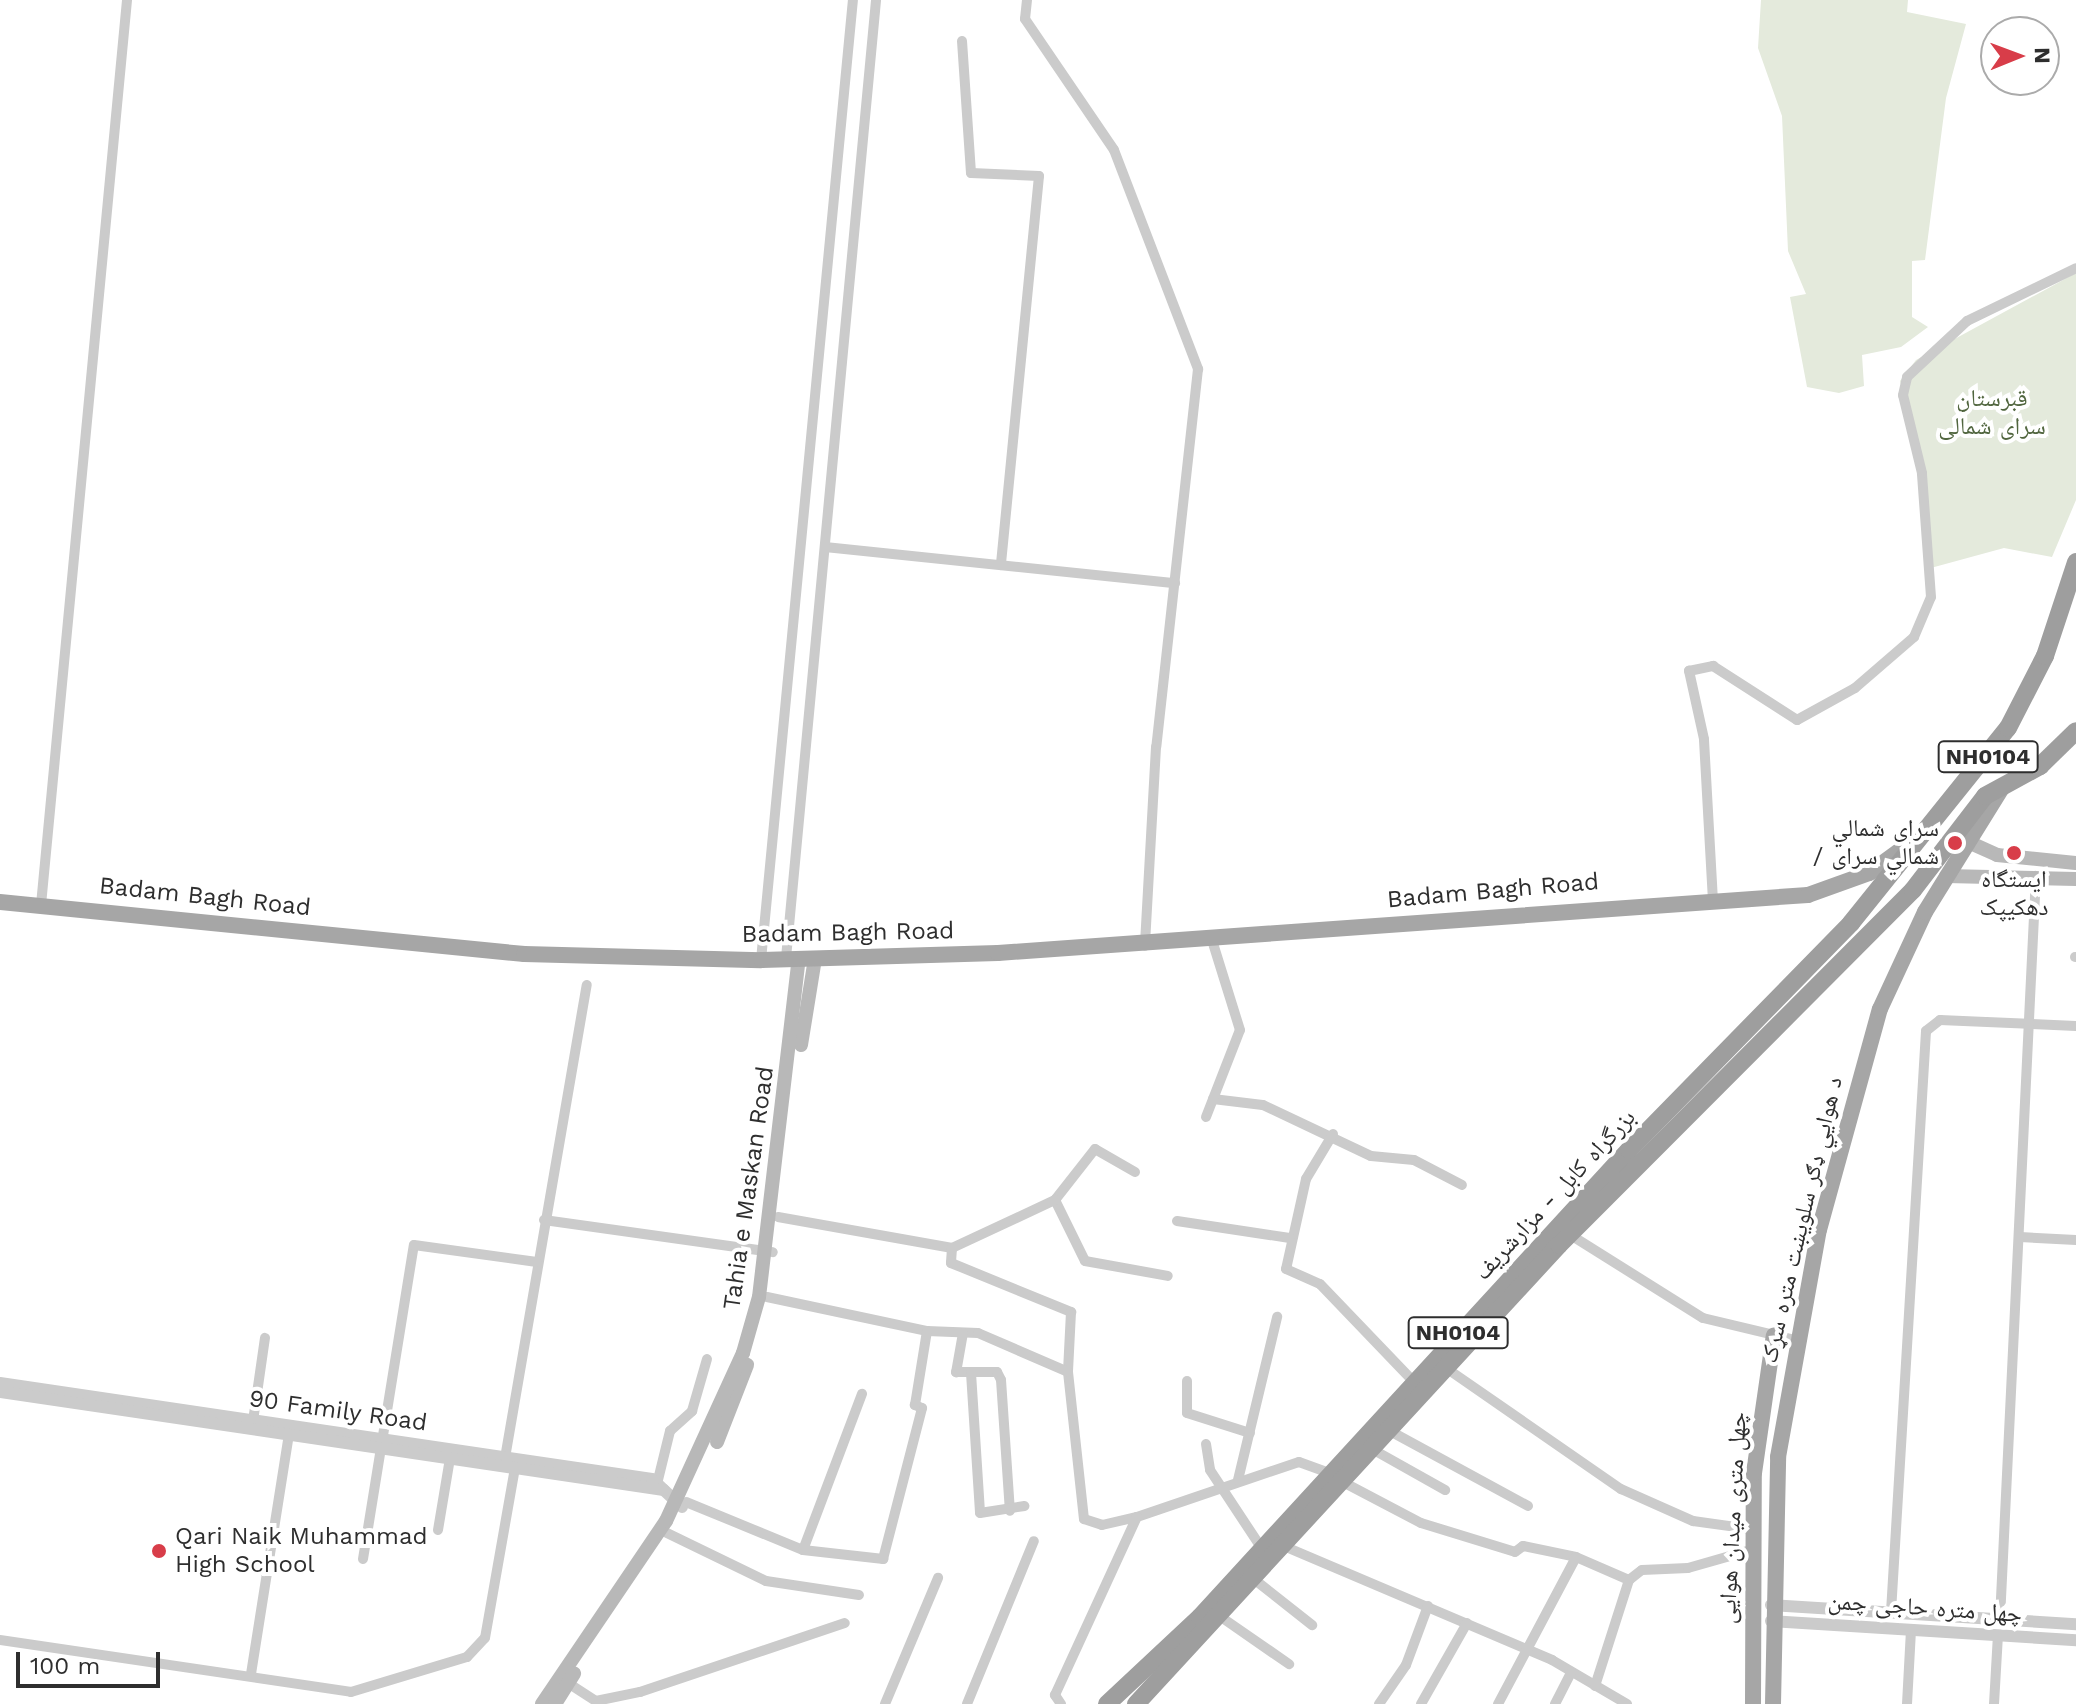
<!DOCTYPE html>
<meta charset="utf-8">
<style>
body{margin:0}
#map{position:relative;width:2076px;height:1704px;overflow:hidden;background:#fff;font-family:"Work Sans","Noto Naskh Arabic",sans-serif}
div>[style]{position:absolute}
.green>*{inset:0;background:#e4eadc}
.minor>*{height:10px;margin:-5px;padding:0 5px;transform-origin:5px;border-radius:5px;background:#cbcbcb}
.tertiary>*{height:12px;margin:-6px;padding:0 6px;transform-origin:6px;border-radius:6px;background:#cbcbcb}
.secondary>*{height:14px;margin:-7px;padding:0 7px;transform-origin:7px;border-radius:7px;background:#b8b8b8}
.primary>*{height:16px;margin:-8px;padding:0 8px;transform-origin:8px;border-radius:8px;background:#a6a6a6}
.trunk>*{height:18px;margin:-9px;padding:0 9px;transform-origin:9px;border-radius:9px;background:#9e9e9e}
.dots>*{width:22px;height:22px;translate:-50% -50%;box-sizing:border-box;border:4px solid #fff;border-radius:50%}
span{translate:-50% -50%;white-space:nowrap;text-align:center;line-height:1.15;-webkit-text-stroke:8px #fff;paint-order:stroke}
.shield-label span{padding:2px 6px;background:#fff;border:2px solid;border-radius:6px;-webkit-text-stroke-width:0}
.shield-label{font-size:22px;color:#2e2e2e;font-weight:700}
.park-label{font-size:24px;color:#51663f}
.poi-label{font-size:24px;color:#2e2e2e}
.right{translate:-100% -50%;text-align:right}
.left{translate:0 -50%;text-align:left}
.street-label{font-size:24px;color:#2e2e2e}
.north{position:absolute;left:1980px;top:16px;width:80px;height:80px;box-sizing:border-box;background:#fff;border:2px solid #ababab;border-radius:50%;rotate:89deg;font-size:22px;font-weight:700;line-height:32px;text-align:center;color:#2e2e2e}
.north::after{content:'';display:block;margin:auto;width:28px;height:36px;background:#d83d49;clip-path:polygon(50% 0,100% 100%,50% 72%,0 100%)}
.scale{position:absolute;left:16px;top:1652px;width:144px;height:36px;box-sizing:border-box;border:4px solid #2e2e2e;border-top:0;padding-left:10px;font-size:24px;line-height:28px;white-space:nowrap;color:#2e2e2e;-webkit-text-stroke:6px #fff;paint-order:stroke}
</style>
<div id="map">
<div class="green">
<div style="clip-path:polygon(1761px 0,1908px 0,1907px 12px,1966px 24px,1946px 98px,1925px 260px,1912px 261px,1912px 317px,1928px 327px,1901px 347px,1862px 355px,1864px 386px,1839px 393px,1807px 387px,1790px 297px,1806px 294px,1788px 251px,1782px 116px,1758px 48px)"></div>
<div style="clip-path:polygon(2076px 273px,2076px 500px,2052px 557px,2004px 548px,1927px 569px,1918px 461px,1900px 381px,1916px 360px)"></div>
</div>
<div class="minor">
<div style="left:1027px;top:0;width:19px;rotate:96deg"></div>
<div style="left:1025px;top:19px;width:158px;rotate:55.8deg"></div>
<div style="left:1114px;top:150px;width:235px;rotate:69deg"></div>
<div style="left:1198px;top:369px;width:380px;rotate:96.3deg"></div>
<div style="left:1156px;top:747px;width:199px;rotate:93.2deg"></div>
<div style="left:962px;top:41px;width:132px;rotate:86.1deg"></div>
<div style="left:971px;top:173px;width:68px;rotate:2.5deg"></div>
<div style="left:1039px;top:176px;width:391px;rotate:95.6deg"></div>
<div style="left:825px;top:547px;width:352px;rotate:5.9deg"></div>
<div style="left:1713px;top:901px;width:162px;rotate:-93.2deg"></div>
<div style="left:1704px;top:739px;width:70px;rotate:-102.4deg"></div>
<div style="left:1689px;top:671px;width:25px;rotate:-12deg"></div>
<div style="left:1713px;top:666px;width:100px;rotate:32.7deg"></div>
<div style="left:1797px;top:720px;width:66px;rotate:-28.9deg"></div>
<div style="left:1855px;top:688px;width:78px;rotate:-40.8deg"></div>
<div style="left:1914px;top:637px;width:43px;rotate:-67deg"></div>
<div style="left:1931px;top:597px;width:124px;rotate:-94.2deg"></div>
<div style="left:1922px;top:473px;width:80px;rotate:-103.7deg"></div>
<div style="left:1903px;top:395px;width:18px;rotate:-77deg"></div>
<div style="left:1907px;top:377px;width:82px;rotate:-43deg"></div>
<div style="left:1967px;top:321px;width:121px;rotate:-25.9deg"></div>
<div style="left:41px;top:905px;width:909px;rotate:-84.57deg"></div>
<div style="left:2075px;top:957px;width:1px"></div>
<div style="left:786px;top:958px;width:962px;rotate:-84.63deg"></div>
<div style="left:761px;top:960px;width:964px;rotate:-84.53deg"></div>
<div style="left:1213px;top:1099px;width:50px;rotate:6.8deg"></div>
<div style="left:1263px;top:1105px;width:119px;rotate:25.3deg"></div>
<div style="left:1371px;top:1156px;width:43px;rotate:5.3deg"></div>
<div style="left:1414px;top:1160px;width:54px;rotate:27.5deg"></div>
<div style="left:1206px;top:1117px;width:93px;rotate:-68.7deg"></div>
<div style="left:1240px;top:1030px;width:94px;rotate:-107.3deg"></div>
<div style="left:1333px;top:1134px;width:52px;rotate:121deg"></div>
<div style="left:1306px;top:1179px;width:92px;rotate:102.5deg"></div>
<div style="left:1286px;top:1269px;width:37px;rotate:24deg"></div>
<div style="left:1320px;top:1284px;width:134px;rotate:46.2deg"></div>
<div style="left:1135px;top:1172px;width:46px;rotate:-150.1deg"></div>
<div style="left:1095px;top:1149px;width:65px;rotate:128.1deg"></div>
<div style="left:1055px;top:1200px;width:68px;rotate:63.8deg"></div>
<div style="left:1085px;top:1261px;width:84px;rotate:10.2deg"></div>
<div style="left:778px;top:1217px;width:177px;rotate:10.1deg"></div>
<div style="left:952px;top:1248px;width:114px;rotate:-25deg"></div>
<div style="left:544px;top:1220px;width:231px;rotate:8deg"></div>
<div style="left:1177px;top:1221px;width:114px;rotate:8.6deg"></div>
<div style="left:1569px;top:1234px;width:158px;rotate:32.1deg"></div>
<div style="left:1703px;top:1318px;width:95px;rotate:13.4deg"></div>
<div style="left:2020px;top:1237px;width:56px;rotate:3.1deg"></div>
<div style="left:952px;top:1248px;width:15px;rotate:94deg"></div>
<div style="left:951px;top:1263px;width:130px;rotate:22.2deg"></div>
<div style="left:1071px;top:1312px;width:60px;rotate:92.9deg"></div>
<div style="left:1068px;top:1372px;width:148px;rotate:83.8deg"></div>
<div style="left:1084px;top:1519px;width:19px;rotate:18deg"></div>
<div style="left:1102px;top:1525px;width:36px;rotate:-13deg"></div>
<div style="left:1137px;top:1517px;width:171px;rotate:-18.8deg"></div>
<div style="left:1299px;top:1462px;width:33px;rotate:20deg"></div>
<div style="left:767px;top:1297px;width:164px;rotate:12deg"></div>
<div style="left:927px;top:1331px;width:51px;rotate:2.2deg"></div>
<div style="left:978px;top:1333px;width:98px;rotate:23.4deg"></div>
<div style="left:963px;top:1333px;width:40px;rotate:100deg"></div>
<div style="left:956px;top:1372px;width:41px"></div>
<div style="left:997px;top:1372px;width:9px;rotate:63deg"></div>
<div style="left:1001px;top:1380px;width:131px;rotate:86.1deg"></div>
<div style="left:1446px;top:1368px;width:213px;rotate:34.7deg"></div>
<div style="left:1621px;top:1489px;width:79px;rotate:24deg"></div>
<div style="left:1693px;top:1521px;width:59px;rotate:7.9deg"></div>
<div style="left:971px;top:1373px;width:140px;rotate:86.3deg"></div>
<div style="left:980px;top:1513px;width:45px;rotate:-9deg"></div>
<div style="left:1187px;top:1381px;width:32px;rotate:90deg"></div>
<div style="left:1187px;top:1413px;width:66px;rotate:17.6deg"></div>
<div style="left:253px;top:1421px;width:84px;rotate:-81.8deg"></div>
<div style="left:1390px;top:1431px;width:157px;rotate:28.5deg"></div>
<div style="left:1206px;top:1444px;width:26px;rotate:81deg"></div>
<div style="left:1210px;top:1470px;width:95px;rotate:56.6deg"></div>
<div style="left:1372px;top:1449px;width:84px;rotate:29.3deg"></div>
<div style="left:505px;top:1458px;width:480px;rotate:-80.2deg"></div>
<div style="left:1238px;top:1480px;width:168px;rotate:-76.5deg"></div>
<div style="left:1341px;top:1481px;width:90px;rotate:27.7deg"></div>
<div style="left:1421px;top:1523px;width:98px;rotate:17.1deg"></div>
<div style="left:1515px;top:1552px;width:10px;rotate:-37deg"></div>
<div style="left:1523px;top:1546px;width:54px;rotate:11.7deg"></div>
<div style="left:1576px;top:1557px;width:58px;rotate:23.5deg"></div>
<div style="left:1629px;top:1580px;width:16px;rotate:-38deg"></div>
<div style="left:1642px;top:1570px;width:46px;rotate:-2.5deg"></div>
<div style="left:1688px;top:1568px;width:66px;rotate:-15.9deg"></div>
<div style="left:656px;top:1488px;width:59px;rotate:-76.2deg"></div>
<div style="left:670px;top:1431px;width:30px;rotate:-42deg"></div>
<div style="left:692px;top:1411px;width:54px;rotate:-73.9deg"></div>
<div style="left:686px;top:1502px;width:126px;rotate:22.3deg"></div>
<div style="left:803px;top:1550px;width:81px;rotate:6.4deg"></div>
<div style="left:883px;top:1559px;width:156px;rotate:-75.5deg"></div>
<div style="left:922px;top:1408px;width:8px;rotate:-157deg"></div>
<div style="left:915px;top:1405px;width:75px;rotate:-80.8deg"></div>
<div style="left:438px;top:1530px;width:73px;rotate:-80.5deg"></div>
<div style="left:667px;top:1533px;width:110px;rotate:25.9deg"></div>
<div style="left:766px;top:1581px;width:94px;rotate:8.6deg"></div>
<div style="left:1286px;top:1547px;width:289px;rotate:23deg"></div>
<div style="left:1552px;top:1660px;width:87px;rotate:30.4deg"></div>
<div style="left:803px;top:1550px;width:167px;rotate:-69.3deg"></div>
<div style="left:363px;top:1559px;width:318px;rotate:-80.8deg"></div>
<div style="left:414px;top:1245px;width:124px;rotate:7.9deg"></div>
<div style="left:1255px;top:1580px;width:73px;rotate:38.3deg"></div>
<div style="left:1891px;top:1612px;width:582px;rotate:-86.55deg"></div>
<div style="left:1926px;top:1031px;width:18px;rotate:-38deg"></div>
<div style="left:1940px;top:1020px;width:136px;rotate:2.5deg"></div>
<div style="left:1221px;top:1617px;width:83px;rotate:34.7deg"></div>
<div style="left:2000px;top:1619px;width:744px;rotate:-87.23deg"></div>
<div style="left:0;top:1640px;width:355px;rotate:8.4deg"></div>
<div style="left:351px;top:1692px;width:121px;rotate:-16.8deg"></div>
<div style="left:467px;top:1657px;width:26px;rotate:-47deg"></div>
<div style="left:485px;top:1638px;width:179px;rotate:-80deg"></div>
<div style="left:251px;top:1674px;width:250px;rotate:-81deg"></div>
<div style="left:568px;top:1683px;width:33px;rotate:33deg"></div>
<div style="left:596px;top:1701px;width:45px;rotate:-11.6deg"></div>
<div style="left:640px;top:1692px;width:216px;rotate:-18.6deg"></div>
<div style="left:1595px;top:1686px;width:111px;rotate:-72.2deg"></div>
<div style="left:885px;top:1704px;width:137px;rotate:-67.2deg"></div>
<div style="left:967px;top:1704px;width:176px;rotate:-67.7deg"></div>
<div style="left:1061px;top:1704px;width:11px;rotate:-124deg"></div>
<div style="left:1055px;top:1695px;width:196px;rotate:-65.3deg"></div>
<div style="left:1379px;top:1704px;width:47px;rotate:-55.3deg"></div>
<div style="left:1406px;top:1665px;width:63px;rotate:-69.6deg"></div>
<div style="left:1421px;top:1704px;width:93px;rotate:-60.4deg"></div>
<div style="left:1498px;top:1704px;width:166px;rotate:-62deg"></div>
<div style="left:1555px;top:1704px;width:36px;rotate:-63deg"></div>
<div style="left:1907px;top:1704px;width:75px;rotate:-86.9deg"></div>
<div style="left:1994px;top:1704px;width:69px;rotate:-86.7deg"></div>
</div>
<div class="tertiary">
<div style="left:0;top:1383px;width:659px;rotate:8.38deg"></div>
<div style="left:652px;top:1479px;width:41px;rotate:43deg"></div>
<div style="left:0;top:1392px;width:671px;rotate:8.4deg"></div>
<div style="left:1771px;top:1605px;width:306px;rotate:3.6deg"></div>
<div style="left:1771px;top:1621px;width:306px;rotate:3.6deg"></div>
</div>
<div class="secondary">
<div style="left:1966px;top:841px;width:34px;rotate:24deg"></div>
<div style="left:1997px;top:855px;width:79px;rotate:5.8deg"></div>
<div style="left:1946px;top:876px;width:130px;rotate:1.3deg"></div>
<div style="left:801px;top:1045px;width:87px;rotate:-80.8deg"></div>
<div style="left:717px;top:1442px;width:83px;rotate:-68.7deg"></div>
<div style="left:542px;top:1704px;width:221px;rotate:-55.9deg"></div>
<div style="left:666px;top:1521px;width:185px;rotate:-65.4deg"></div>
<div style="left:743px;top:1353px;width:58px;rotate:-74.1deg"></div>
<div style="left:759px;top:1297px;width:340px;rotate:-83.3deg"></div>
<div style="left:555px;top:1704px;width:36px;rotate:-58deg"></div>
</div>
<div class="primary">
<div style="left:0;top:902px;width:527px;rotate:5.67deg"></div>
<div style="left:524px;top:954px;width:237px;rotate:1.5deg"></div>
<div style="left:761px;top:960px;width:237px;rotate:-1.7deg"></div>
<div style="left:998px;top:953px;width:812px;rotate:-4.1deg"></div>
<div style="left:1808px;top:895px;width:65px;rotate:-19.8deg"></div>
<div style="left:1869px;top:873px;width:51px;rotate:-36.2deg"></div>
<div style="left:1753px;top:1704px;width:231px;rotate:-89.8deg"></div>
<div style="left:1754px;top:1473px;width:139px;rotate:-81.8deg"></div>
<div style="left:1773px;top:1704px;width:247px;rotate:-88.8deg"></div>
<div style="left:1778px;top:1457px;width:231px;rotate:-79.8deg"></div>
<div style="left:1819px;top:1230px;width:229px;rotate:-74.6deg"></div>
<div style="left:1880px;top:1009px;width:107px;rotate:-65.1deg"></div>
<div style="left:1925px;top:912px;width:148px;rotate:-58.2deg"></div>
</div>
<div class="trunk">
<div style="left:1107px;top:1704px;width:127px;rotate:-43.1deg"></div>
<div style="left:1200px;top:1617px;width:634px;rotate:-47.43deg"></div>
<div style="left:1629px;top:1150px;width:318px;rotate:-45.6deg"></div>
<div style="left:1851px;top:923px;width:250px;rotate:-51.2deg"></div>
<div style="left:2008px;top:728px;width:81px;rotate:-62.8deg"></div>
<div style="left:2045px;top:656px;width:99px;rotate:-71.7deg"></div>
<div style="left:1136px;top:1704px;width:624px;rotate:-47.34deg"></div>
<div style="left:1559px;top:1245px;width:501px;rotate:-45.08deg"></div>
<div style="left:1913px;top:890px;width:118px;rotate:-52.5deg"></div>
<div style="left:1985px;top:796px;width:63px;rotate:-28.6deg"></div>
<div style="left:2040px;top:766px;width:50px;rotate:-44.2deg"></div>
</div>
<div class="dots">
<div style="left:1955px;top:843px;background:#d83d49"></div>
<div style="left:2014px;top:853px;background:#d83d49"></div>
<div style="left:159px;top:1551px;background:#d83d49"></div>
</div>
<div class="shield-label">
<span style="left:1988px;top:757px">NH0104</span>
<span style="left:1458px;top:1333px">NH0104</span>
</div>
<div class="park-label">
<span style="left:1992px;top:413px">قبرستان<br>سرای شمالی</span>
</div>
<div class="poi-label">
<span class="right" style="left:1939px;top:843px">سرای شمالي<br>/ شمالي سرای</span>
<span style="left:2014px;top:894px">ایستگاه<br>دهکیپک</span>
<span class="left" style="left:175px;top:1551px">Qari Naik Muhammad<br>High School</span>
</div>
<div class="street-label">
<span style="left:1493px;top:891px;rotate:-5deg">Badam Bagh Road</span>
<span style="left:205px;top:897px;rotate:6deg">Badam Bagh Road</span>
<span style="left:848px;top:933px;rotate:-1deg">Badam Bagh Road</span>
<span style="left:749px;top:1188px;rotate:-82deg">Tahia e Maskan Road</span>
<span style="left:1555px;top:1195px;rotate:-47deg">بزرگراه کابل - مزارشریف</span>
<span style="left:1802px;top:1220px;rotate:-77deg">د هوايي ډګر سلویښت متره سړک</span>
<span style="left:338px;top:1411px;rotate:8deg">90 Family Road</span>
<span style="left:1733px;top:1518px;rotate:-87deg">چهل متری میدان هوایی</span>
<span style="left:1925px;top:1608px;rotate:4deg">چهل متره حاجی چمن</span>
</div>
<div class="north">N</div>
<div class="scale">100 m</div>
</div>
